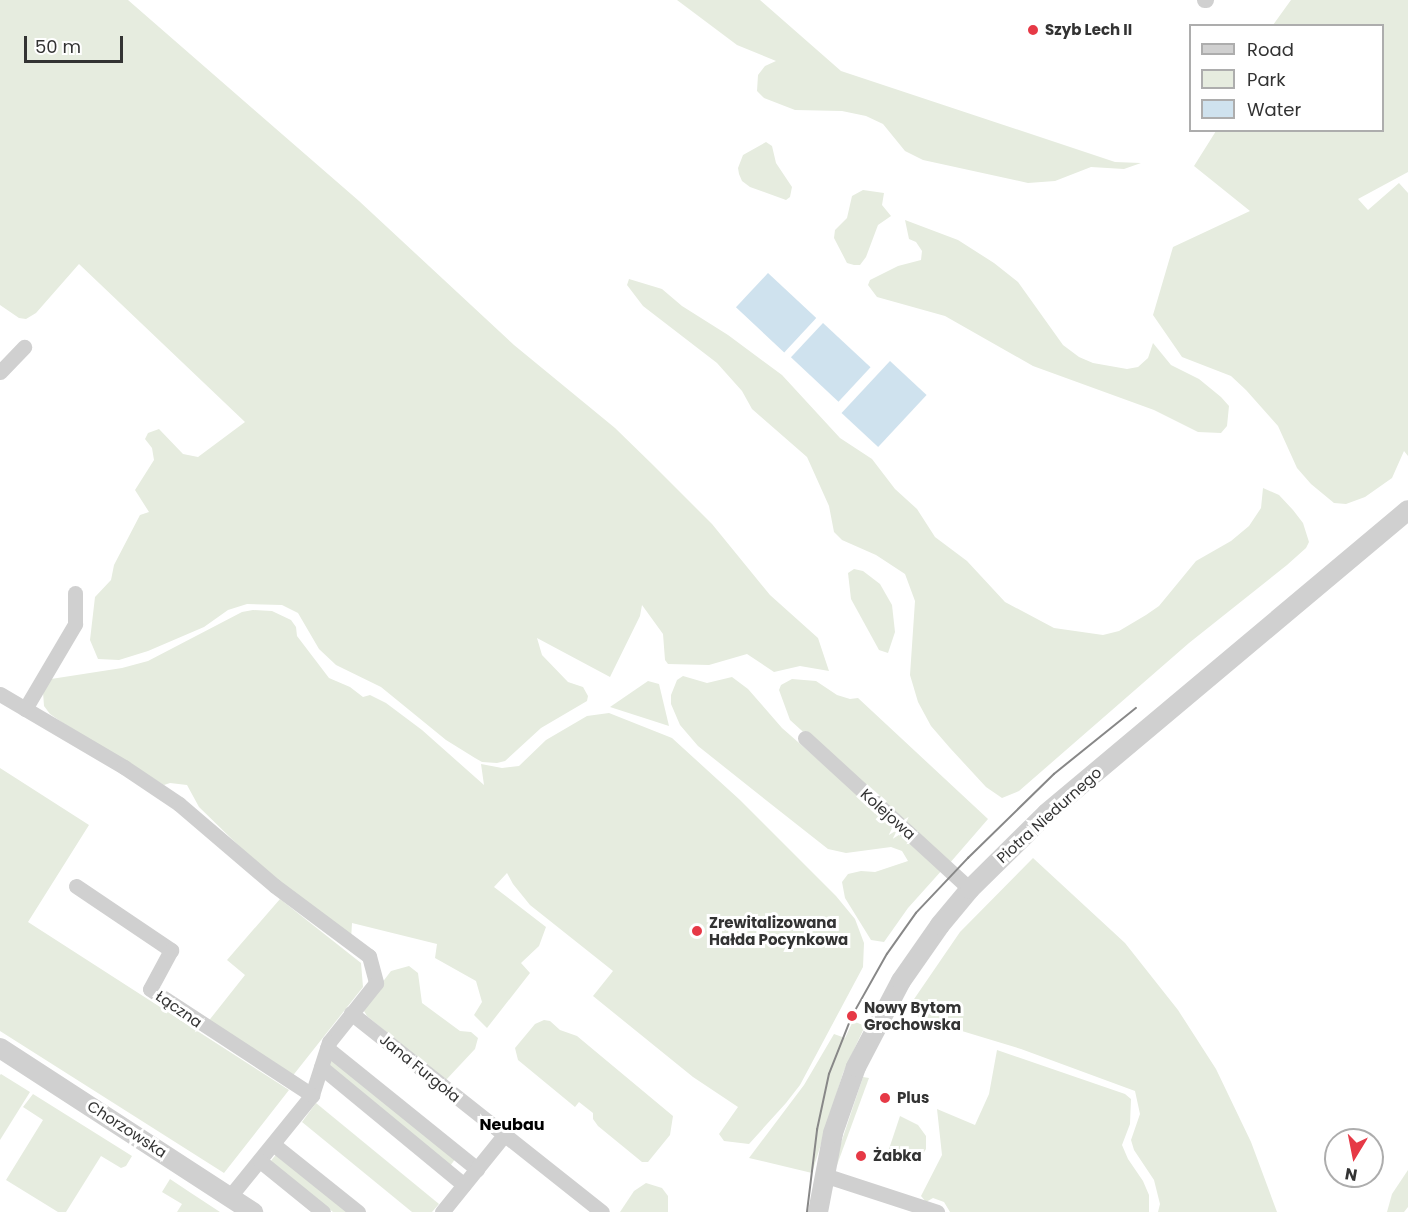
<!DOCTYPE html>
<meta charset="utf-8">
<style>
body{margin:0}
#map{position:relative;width:1408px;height:1212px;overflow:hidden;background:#fff;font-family:Poppins,sans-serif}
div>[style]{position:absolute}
.green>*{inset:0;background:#e6ecdf}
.water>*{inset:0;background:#cfe2ee;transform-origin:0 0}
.minor>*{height:15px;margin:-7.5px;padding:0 7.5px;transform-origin:7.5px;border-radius:7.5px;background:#d0d0d0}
.tertiary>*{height:20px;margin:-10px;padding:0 10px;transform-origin:10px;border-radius:10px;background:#d0d0d0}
.tram>*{height:1.5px;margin:-0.75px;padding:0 0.75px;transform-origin:0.75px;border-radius:0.75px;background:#888}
.dots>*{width:16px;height:16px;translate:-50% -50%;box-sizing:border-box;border:3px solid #fff;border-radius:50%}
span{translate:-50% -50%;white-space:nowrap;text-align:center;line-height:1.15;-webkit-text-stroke:6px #fff;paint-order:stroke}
.poi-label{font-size:15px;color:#333;font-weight:700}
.left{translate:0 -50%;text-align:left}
.street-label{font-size:15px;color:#333}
.neighbourhood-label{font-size:16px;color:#000;font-weight:700}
.legend{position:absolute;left:1189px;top:24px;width:195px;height:108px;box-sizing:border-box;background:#fff;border:2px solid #adadad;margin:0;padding:8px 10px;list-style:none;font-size:18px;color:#333}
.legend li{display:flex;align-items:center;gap:12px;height:30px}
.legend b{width:30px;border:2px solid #adadad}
.north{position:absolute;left:1324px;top:1128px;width:60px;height:60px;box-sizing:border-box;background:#fff;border:2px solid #adadad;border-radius:50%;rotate:190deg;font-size:16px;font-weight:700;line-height:24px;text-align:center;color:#333}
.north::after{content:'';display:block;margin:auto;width:21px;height:27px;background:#e63946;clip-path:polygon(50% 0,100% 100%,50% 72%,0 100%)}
.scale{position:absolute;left:24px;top:36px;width:99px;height:27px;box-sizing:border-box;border:3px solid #333;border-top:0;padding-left:8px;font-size:18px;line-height:21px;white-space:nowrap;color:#333;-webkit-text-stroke:4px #fff;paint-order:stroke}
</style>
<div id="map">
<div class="green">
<div style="clip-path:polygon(0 0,128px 0,359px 201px,514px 345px,615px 428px,653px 465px,712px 524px,770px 595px,818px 638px,829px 671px,800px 666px,774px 672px,747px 654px,709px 665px,668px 664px,665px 660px,663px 634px,642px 605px,640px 616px,610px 677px,537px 638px,542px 655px,568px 682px,583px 687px,588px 696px,587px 701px,541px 728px,505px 761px,497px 763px,482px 762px,475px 758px,446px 740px,381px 687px,336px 665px,319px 649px,298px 613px,282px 605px,247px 604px,228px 610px,204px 627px,148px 651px,119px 660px,98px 659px,90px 640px,95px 597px,111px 580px,114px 565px,140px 515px,149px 512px,135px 490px,154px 460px,152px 448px,145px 439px,148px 433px,159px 429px,183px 454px,198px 457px,245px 422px,79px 264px,36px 313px,26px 319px,19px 318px,0 305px)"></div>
<div style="clip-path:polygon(677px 0,760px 0,841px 71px,1115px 162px,1141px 163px,1124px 169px,1091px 167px,1055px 181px,1028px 183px,923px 160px,905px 151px,883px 124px,866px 116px,842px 111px,795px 110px,764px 98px,757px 91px,758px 75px,765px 66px,776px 61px,737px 45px)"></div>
<div style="clip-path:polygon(1291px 0,1408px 0,1408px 172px,1358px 199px,1368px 210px,1399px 183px,1408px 193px,1408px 456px,1404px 451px,1392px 478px,1365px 497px,1346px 504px,1334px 503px,1311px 484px,1297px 468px,1278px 426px,1246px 390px,1231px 376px,1182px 357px,1153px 315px,1173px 247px,1250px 211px,1194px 166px,1216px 131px,1382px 130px,1382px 26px,1273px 25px)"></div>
<div style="clip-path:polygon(766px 142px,772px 146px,776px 163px,792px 187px,790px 197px,786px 200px,750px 187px,742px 181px,739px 174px,738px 168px,743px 155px)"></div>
<div style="clip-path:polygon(863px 190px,884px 193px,882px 205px,891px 216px,878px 225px,866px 257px,860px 265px,854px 265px,847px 263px,834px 238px,835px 230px,847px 218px,852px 196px)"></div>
<div style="clip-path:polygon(905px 220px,958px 240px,994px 263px,1018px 282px,1063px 345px,1079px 357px,1093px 363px,1127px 369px,1138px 367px,1148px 358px,1153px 343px,1171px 365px,1199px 379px,1221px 397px,1229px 406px,1227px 426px,1221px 433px,1198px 432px,1154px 410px,1033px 366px,945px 316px,877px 297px,868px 285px,870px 280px,898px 266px,921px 260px,922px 251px,916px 242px,909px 239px)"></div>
<div style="clip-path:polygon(629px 279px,662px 289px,682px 306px,728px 335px,782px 375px,840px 438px,872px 459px,895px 489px,917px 509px,935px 537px,967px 561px,1005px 602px,1054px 628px,1103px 635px,1119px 631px,1146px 615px,1159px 606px,1196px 561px,1231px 541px,1249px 526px,1261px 508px,1263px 488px,1279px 495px,1293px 510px,1303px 523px,1309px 542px,1306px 548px,1287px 565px,1189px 643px,1019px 791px,1002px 798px,986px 787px,950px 748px,931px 726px,918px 702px,910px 675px,915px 601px,905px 574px,876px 555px,842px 540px,834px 532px,829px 506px,807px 457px,752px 409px,742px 391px,717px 363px,643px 306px,627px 285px)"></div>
<div style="clip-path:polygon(854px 569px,863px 571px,880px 584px,892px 605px,895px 632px,888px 653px,879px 650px,851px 599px,848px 573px)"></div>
<div style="clip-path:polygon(253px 610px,272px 611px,291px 620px,296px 627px,297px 636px,329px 678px,350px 687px,363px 697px,370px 695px,386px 703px,422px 730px,484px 785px,481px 764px,502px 768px,519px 766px,546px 740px,587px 716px,609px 713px,672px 738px,740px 800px,836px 896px,855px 919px,864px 943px,863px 967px,800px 1085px,786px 1103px,749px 1144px,724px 1141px,719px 1134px,738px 1107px,693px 1077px,593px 996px,613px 971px,530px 905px,513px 884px,507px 873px,494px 887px,546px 927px,539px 946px,521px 963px,530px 973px,487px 1028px,474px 1015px,482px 1002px,476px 981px,435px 958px,437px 944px,352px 923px,351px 940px,277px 883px,199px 807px,187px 785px,170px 783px,164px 785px,63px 723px,50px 714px,44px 706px,43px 692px,51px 679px,122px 668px,148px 661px,242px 612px)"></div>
<div style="clip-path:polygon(683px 676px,707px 683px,732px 677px,748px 689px,782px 728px,943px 869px,908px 908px,884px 942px,871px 940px,845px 898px,842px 882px,848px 874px,861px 871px,875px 872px,908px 861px,902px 851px,891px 847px,846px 853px,828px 849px,752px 789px,698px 746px,680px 725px,671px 704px,671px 695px,677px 680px)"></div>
<div style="clip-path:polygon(792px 679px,816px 681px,837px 695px,850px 699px,858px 698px,988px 819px,949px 864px,790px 720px,779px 690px,781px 685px)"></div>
<div style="clip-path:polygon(648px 681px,659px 684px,669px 726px,610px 707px)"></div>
<div style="clip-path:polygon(0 768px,89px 825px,28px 922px,289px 1090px,224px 1173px,0 1031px)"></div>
<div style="clip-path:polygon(1033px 858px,1125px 943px,1178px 1010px,1216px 1069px,1251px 1142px,1277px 1212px,1158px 1212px,1160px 1204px,1154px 1180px,1134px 1150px,1131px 1140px,1140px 1114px,1135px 1091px,1021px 1049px,919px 1018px,914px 1011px,910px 1005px,960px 932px)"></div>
<div style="clip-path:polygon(280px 899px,361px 963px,363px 987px,291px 1078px,207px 1023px,245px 975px,227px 960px)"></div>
<div style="clip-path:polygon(409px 966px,418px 973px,422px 1003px,460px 1031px,471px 1032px,478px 1038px,475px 1049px,445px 1081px,367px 1016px,364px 1011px,365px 1005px,391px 971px)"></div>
<div style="clip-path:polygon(544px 1020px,550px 1021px,560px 1030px,577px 1036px,673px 1116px,670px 1135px,648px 1162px,642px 1162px,598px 1126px,593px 1119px,593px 1113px,579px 1102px,575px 1107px,518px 1060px,515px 1048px,535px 1024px)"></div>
<div style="clip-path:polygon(853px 1021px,865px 1026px,843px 1073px,812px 1173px,749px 1158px,804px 1085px,834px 1034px,845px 1038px)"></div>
<div style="clip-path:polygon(327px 1048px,459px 1154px,450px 1166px,321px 1067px)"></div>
<div style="clip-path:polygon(997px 1050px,1125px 1094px,1131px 1099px,1130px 1124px,1122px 1145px,1128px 1159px,1143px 1181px,1149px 1195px,1149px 1212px,950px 1212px,944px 1202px,933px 1198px,926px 1202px,921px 1196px,942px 1155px,937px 1109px,975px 1125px,989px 1094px)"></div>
<div style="clip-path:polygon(1px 1074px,30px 1092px,0 1140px,0 1075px)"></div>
<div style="clip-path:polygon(863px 1077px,869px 1078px,837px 1165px,836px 1158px)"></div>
<div style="clip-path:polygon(33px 1094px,132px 1156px,126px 1166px,121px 1168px,101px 1156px,66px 1212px,58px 1212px,6px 1180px,43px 1120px,23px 1107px)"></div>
<div style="clip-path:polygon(316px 1103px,439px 1204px,432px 1212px,412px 1212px,302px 1122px)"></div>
<div style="clip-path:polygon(900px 1116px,918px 1125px,926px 1136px,926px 1149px,919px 1160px,888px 1152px)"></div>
<div style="clip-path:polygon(278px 1152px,353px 1212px,333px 1212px,270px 1162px)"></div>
<div style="clip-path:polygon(1408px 1170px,1408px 1207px,1404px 1212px,1387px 1212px,1392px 1194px)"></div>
<div style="clip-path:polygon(170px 1179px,191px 1193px,220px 1212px,177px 1212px,182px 1204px,162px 1192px)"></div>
<div style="clip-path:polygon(646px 1183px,662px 1188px,668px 1196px,668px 1212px,620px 1212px,634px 1191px)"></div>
</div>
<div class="water">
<div style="left:768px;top:273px;width:66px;height:47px;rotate:43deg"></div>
<div style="left:823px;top:323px;width:65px;height:47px;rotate:43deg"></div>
<div style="left:890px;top:361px;width:50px;height:71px;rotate:43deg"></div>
</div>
<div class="minor">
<div style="left:1204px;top:0;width:2px"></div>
<div style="left:0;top:372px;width:35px;rotate:-46deg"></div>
<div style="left:0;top:694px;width:144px;rotate:30.5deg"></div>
<div style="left:124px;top:767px;width:66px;rotate:33.9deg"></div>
<div style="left:179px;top:804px;width:126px;rotate:40.5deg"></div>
<div style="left:275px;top:886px;width:117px;rotate:36.7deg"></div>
<div style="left:369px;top:956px;width:28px;rotate:75deg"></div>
<div style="left:376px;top:983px;width:75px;rotate:128.5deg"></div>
<div style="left:329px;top:1042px;width:56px;rotate:107.8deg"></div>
<div style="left:312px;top:1095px;width:129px;rotate:129deg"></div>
<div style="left:25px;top:709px;width:99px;rotate:-59.5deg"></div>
<div style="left:75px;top:624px;width:31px;rotate:-90deg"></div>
<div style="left:805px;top:738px;width:224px;rotate:42.5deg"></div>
<div style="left:76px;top:886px;width:115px;rotate:34deg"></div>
<div style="left:171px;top:950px;width:44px;rotate:118.3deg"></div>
<div style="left:150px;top:989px;width:194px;rotate:33.2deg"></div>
<div style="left:351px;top:1013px;width:320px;rotate:38.4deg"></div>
<div style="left:327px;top:1048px;width:193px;rotate:38.9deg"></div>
<div style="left:321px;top:1067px;width:185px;rotate:39.5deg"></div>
<div style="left:273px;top:1144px;width:109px;rotate:38.7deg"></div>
<div style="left:260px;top:1161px;width:81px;rotate:39deg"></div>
<div style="left:824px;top:1175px;width:119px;rotate:18.1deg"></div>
<div style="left:442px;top:1212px;width:100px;rotate:-51.1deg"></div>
</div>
<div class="tertiary">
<div style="left:0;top:1048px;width:302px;rotate:33deg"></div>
<div style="left:818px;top:1212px;width:80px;rotate:-79.2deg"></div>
<div style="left:833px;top:1133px;width:70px;rotate:-70.8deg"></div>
<div style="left:856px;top:1067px;width:97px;rotate:-62.4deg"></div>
<div style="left:901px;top:981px;width:68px;rotate:-55.1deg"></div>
<div style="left:940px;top:925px;width:47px;rotate:-50.2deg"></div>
<div style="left:970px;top:889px;width:108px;rotate:-44.6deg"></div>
<div style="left:1047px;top:813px;width:471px;rotate:-40deg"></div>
</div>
<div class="tram">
<div style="left:807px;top:1212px;width:83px;rotate:-83deg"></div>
<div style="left:817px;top:1130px;width:57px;rotate:-77.9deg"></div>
<div style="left:829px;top:1074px;width:62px;rotate:-68.4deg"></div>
<div style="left:852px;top:1016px;width:71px;rotate:-60.6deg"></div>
<div style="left:887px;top:954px;width:50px;rotate:-54.7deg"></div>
<div style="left:916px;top:913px;width:76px;rotate:-46.6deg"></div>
<div style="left:968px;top:858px;width:120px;rotate:-44.3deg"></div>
<div style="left:1054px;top:774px;width:105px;rotate:-38.8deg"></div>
</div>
<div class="dots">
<div style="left:1033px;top:30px;background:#e63946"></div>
<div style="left:697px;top:931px;background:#e63946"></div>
<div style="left:852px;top:1016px;background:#e63946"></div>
<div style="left:885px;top:1098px;background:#e63946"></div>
<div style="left:861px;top:1156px;background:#e63946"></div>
</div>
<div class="poi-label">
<span class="left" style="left:1045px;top:30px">Szyb Lech II</span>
<span class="left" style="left:709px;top:931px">Zrewitalizowana<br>Hałda Pocynkowa</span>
<span class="left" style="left:864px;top:1016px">Nowy Bytom<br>Grochowska</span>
<span class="left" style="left:897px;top:1098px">Plus</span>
<span class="left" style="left:873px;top:1156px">Żabka</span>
</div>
<div class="street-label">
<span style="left:888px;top:814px;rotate:42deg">Kolejowa</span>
<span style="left:1049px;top:815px;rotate:-42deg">Piotra Niedurnego</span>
<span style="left:179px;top:1009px;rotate:35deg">Łączna</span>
<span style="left:420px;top:1068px;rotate:39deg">Jana Furgoła</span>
<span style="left:127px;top:1129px;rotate:33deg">Chorzowska</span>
</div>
<div class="neighbourhood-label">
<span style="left:512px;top:1125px">Neubau</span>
</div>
<ul class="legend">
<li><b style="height:8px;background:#d0d0d0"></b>Road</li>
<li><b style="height:16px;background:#e6ecdf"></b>Park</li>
<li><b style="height:16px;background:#cfe2ee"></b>Water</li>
</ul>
<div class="north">N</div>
<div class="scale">50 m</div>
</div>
